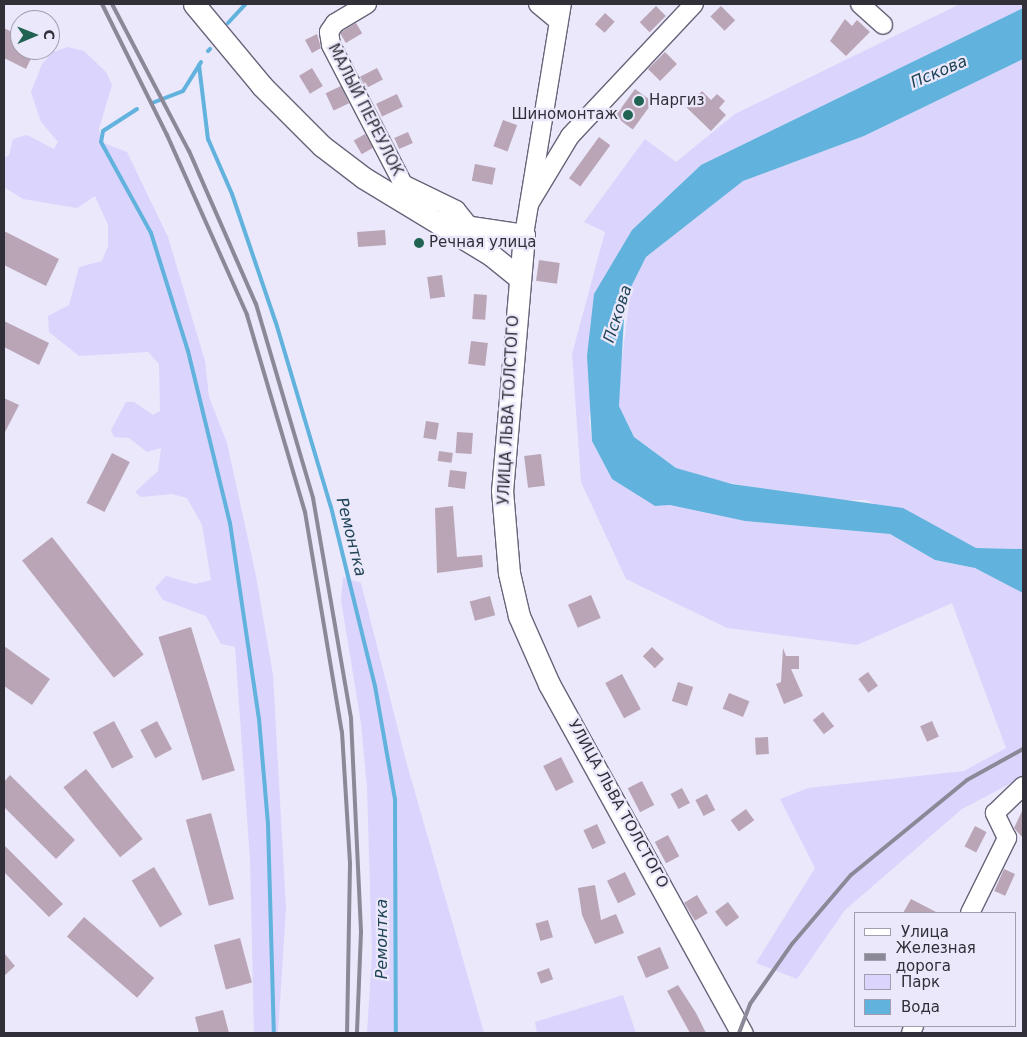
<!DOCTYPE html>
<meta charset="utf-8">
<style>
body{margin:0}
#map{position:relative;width:1027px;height:1037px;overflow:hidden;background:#ebe8fb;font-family:"DejaVu Sans",sans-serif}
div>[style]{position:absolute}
.green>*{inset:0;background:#dbd4fd}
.water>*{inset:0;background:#61b2dd}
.stream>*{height:4px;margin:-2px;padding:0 2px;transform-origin:2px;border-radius:2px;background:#61b2dd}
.building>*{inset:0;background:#baa5b6;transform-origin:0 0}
.roads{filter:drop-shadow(1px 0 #686479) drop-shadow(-1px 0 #686479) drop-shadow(0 1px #686479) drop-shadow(0 -1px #686479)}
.minor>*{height:18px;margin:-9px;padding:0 9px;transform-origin:9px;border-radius:9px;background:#fff}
.major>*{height:21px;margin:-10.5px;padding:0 10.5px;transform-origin:10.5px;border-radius:10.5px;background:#fff}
.rail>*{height:4px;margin:-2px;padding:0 2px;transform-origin:2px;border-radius:2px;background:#8b8997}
.dots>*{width:14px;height:14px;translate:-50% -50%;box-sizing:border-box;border:2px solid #ebe8fb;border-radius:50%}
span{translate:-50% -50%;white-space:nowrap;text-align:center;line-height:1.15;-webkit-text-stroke:4.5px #ebe8fb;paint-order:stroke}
.poi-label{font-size:15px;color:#312f38}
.left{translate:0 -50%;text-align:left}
.right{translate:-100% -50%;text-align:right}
.street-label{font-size:15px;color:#312f38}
.water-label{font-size:16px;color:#204457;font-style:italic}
.frame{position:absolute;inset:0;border:5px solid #312f38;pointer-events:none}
.legend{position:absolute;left:854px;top:912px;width:162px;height:115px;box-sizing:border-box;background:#ebe8fb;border:1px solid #a19ead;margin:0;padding:6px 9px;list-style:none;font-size:15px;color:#312f38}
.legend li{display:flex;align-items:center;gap:10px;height:25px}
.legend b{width:25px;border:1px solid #a19ead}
.north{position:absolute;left:10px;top:10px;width:50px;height:50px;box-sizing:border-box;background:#ebe8fb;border:1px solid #a19ead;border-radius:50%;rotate:89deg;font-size:14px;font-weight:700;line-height:20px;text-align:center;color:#312f38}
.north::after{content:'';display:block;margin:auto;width:18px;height:22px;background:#216352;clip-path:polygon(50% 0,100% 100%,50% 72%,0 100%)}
</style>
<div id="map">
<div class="green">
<div style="clip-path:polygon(960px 4px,1023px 4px,1023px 8px,701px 165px,632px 230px,589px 418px,592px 441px,612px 479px,655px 506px,670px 505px,745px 521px,890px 534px,935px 560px,975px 568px,1023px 593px,1023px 777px,962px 809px,845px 910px,797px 979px,756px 963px,815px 868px,780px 799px,808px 788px,964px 771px,1006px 748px,952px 603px,857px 645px,727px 628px,626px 579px,581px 482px,572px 354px,605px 232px,584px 222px,645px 139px,676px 162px,735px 114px)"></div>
<div style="clip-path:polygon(68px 47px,84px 51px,106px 72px,112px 85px,99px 129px,101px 142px,127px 152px,168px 237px,205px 361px,209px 397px,227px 443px,256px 576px,273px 675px,286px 908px,278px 1033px,254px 1033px,250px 860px,235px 647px,221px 644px,206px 616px,163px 600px,155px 588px,166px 576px,195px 584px,211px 580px,202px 525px,187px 498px,172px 494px,141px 497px,135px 492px,158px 471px,161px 448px,147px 452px,129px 438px,114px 437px,111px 430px,126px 402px,134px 402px,153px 415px,160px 411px,159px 364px,148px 352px,79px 356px,49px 332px,48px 316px,69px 305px,79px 267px,102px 261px,108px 246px,108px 225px,95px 196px,77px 208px,23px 199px,4px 187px,4px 158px,9px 155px,13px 139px,27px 135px,54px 149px,58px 142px,41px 122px,31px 92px,42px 64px,53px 52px)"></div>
<div style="clip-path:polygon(1023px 59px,1023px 549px,976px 548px,865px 500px,829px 500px,713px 480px,676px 468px,634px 437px,619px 406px,620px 374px,631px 287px,646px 257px,743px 181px,864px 136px)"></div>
<div style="clip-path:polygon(343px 577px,361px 583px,406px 761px,484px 1033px,367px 1033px,372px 954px,367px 788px,361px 723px,341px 600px)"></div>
<div style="clip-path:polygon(623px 995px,636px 1033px,537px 1033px,535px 1022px)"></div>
</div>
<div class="water">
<div style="clip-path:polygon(1023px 8px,1023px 59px,864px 136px,743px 181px,646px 257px,631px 287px,624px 318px,619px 406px,634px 437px,676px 468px,732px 484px,903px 508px,976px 548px,1023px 549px,1023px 593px,975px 568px,935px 560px,890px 534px,745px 521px,670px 505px,655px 506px,612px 479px,592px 441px,587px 356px,594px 294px,632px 230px,701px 165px)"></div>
</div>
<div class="stream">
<div style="left:228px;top:23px;width:26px;rotate:-47deg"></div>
<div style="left:208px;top:51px;width:3px;rotate:-45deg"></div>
<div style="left:199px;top:65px;width:75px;rotate:83.1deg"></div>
<div style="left:208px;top:139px;width:60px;rotate:66.4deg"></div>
<div style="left:232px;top:194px;width:136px;rotate:71.2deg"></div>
<div style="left:276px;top:323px;width:192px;rotate:73.4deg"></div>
<div style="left:331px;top:507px;width:184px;rotate:76.2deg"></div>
<div style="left:375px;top:686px;width:115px;rotate:80deg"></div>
<div style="left:395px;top:799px;width:234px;rotate:89.8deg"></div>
<div style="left:152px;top:103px;width:33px;rotate:-21deg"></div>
<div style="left:183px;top:91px;width:34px;rotate:-58deg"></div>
<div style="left:137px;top:109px;width:40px;rotate:147.1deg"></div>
<div style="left:103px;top:131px;width:11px;rotate:100deg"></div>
<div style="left:101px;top:142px;width:104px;rotate:61.2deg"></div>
<div style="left:151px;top:233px;width:124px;rotate:72.6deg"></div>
<div style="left:188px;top:351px;width:177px;rotate:76.3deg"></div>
<div style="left:230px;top:523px;width:198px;rotate:81.6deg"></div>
<div style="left:259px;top:719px;width:105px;rotate:85.1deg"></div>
<div style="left:268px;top:824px;width:209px;rotate:88.4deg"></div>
</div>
<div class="building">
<div style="left:656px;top:6px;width:14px;height:23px;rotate:45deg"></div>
<div style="left:721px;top:6px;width:20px;height:15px;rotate:45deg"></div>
<div style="left:605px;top:13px;width:13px;height:15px;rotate:42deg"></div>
<div style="clip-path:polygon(845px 19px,852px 26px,857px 20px,870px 32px,846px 56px,830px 41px)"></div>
<div style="left:356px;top:23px;width:12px;height:19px;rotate:59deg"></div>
<div style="clip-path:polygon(4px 28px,20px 36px,20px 50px,35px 50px,26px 69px,4px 58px)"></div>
<div style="clip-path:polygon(317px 34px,321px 48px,312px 53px,305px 40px)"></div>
<div style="left:665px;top:52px;width:17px;height:24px;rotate:45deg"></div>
<div style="left:312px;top:68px;width:21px;height:15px;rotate:59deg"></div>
<div style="left:377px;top:68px;width:13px;height:19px;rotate:63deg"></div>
<div style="left:341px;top:86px;width:19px;height:17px;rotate:65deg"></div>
<div style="left:635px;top:89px;width:22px;height:34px;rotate:36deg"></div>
<div style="clip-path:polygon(702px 91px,711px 100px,717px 94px,725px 101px,719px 108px,726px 115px,711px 131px,686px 107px)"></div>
<div style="left:397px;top:94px;width:14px;height:23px;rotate:65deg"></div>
<div style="left:503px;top:120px;width:15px;height:28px;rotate:20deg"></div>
<div style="left:408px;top:132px;width:12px;height:15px;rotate:66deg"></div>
<div style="left:365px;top:134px;width:16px;height:13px;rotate:60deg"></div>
<div style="left:599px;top:137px;width:14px;height:51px;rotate:36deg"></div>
<div style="left:475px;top:164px;width:21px;height:17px;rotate:11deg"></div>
<div style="left:385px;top:230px;width:15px;height:28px;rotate:86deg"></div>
<div style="clip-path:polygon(4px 231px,59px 259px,46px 286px,4px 265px)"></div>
<div style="left:539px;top:260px;width:21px;height:21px;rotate:8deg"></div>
<div style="left:442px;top:275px;width:22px;height:15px;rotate:82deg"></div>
<div style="left:474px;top:294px;width:13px;height:25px;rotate:4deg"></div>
<div style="clip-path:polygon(4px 321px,49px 343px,39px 365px,4px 347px)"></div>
<div style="left:471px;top:341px;width:17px;height:23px;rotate:7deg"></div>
<div style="clip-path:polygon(4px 398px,19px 405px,4px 434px)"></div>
<div style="left:426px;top:421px;width:13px;height:17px;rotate:9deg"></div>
<div style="left:457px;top:432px;width:16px;height:21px;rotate:4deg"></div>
<div style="left:439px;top:451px;width:14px;height:10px;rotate:8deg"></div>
<div style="left:112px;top:453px;width:20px;height:56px;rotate:27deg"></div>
<div style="left:541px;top:454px;width:32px;height:17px;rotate:83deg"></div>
<div style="left:450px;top:470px;width:17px;height:17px;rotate:7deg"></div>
<div style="clip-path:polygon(453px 506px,457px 557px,482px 555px,483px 567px,437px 573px,435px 508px)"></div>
<div style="left:52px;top:537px;width:149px;height:38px;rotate:52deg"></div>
<div style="left:591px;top:595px;width:25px;height:25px;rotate:67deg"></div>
<div style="left:490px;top:596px;width:20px;height:21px;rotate:75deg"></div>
<div style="left:191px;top:627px;width:150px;height:34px;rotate:73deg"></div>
<div style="clip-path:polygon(4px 646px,50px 679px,32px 705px,4px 686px)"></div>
<div style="left:652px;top:647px;width:17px;height:13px;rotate:45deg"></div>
<div style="clip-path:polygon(783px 648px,786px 656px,799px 656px,799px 669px,791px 669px,803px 696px,784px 704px,776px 684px,781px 682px)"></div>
<div style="left:868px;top:672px;width:17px;height:12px;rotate:54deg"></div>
<div style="left:622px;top:674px;width:40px;height:19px;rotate:62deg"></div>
<div style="left:678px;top:682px;width:16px;height:20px;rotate:18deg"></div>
<div style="left:729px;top:693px;width:22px;height:17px;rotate:22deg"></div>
<div style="left:823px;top:712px;width:18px;height:13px;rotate:52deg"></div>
<div style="left:114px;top:721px;width:41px;height:24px;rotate:62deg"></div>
<div style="left:157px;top:721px;width:32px;height:19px;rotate:62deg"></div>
<div style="left:932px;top:721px;width:17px;height:13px;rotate:66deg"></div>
<div style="left:768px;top:737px;width:17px;height:13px;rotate:87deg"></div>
<div style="left:561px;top:757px;width:28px;height:20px;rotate:63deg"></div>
<div style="left:86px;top:769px;width:90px;height:29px;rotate:51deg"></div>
<div style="clip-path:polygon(10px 775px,75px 840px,56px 859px,4px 807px,4px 782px)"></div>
<div style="left:642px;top:781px;width:27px;height:16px;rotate:63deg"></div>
<div style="left:682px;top:788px;width:17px;height:13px;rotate:62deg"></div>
<div style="left:707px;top:794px;width:18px;height:13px;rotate:63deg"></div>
<div style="left:746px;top:809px;width:14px;height:19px;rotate:54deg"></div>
<div style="clip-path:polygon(1023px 809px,1023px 838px,1014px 828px)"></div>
<div style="left:211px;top:813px;width:89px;height:26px;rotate:75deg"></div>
<div style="left:597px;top:824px;width:21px;height:15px;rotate:65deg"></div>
<div style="left:975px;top:826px;width:13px;height:23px;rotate:27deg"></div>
<div style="left:668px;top:835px;width:24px;height:15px;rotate:62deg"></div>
<div style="clip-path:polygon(4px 845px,63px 904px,49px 917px,4px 872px)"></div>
<div style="left:154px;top:867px;width:55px;height:26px;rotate:59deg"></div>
<div style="left:1004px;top:869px;width:12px;height:24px;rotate:24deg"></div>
<div style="left:625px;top:872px;width:25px;height:20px;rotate:64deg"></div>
<div style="clip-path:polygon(595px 885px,601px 920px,616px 914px,624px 933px,595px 944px,582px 915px,578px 888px)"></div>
<div style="left:697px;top:895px;width:21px;height:15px;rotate:59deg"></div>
<div style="clip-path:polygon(911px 899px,938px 913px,903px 913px)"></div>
<div style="left:728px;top:902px;width:19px;height:16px;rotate:54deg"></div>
<div style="left:84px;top:917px;width:93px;height:26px;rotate:41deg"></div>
<div style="left:548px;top:920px;width:18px;height:13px;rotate:74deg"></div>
<div style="left:240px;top:938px;width:46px;height:27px;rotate:75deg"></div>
<div style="left:660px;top:947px;width:23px;height:25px;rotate:67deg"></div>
<div style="clip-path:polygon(4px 953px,15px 966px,4px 976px)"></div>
<div style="left:549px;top:968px;width:12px;height:13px;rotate:70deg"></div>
<div style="clip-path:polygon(678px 985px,696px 1013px,706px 1033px,690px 1033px,667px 991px)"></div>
<div style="clip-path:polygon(223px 1010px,229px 1033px,199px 1033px,195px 1017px)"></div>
</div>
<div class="roads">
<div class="minor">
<div style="left:367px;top:4px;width:37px;rotate:149deg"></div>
<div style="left:335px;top:23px;width:11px;rotate:124deg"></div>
<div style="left:329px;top:32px;width:13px;rotate:81deg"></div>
<div style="left:331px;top:45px;width:157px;rotate:62.6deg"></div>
<div style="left:403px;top:184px;width:59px;rotate:26.1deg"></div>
<div style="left:456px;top:210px;width:22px;rotate:51deg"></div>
<div style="left:538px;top:4px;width:26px;rotate:40deg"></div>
<div style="left:860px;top:4px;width:31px;rotate:42deg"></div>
<div style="left:529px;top:204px;width:79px;rotate:-58.9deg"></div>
<div style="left:570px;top:136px;width:181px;rotate:-46.8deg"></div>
<div style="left:524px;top:235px;width:234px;rotate:-80.7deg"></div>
<div style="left:970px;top:913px;width:84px;rotate:-63.7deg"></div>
<div style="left:1007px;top:838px;width:28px;rotate:-116deg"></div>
<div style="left:995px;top:813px;width:39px;rotate:-44deg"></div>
<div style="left:911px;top:1033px;width:8px;rotate:-67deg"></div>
</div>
<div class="major">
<div style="left:194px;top:4px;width:107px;rotate:50.3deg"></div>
<div style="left:262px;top:86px;width:85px;rotate:45deg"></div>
<div style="left:322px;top:146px;width:53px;rotate:37.3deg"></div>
<div style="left:364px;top:178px;width:149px;rotate:31.2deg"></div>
<div style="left:491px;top:255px;width:35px;rotate:39deg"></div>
<div style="left:437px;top:222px;width:88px;rotate:8.5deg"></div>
<div style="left:524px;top:235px;width:256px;rotate:94.9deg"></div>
<div style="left:502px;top:490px;width:83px;rotate:85.2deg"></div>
<div style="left:509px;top:573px;width:44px;rotate:76.9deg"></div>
<div style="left:519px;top:616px;width:74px;rotate:66.2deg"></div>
<div style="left:549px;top:684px;width:399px;rotate:61.1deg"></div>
</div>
</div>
<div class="rail">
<div style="left:102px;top:4px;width:146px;rotate:63.6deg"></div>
<div style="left:167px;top:135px;width:197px;rotate:66deg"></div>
<div style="left:247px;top:315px;width:205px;rotate:73.6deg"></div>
<div style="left:305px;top:512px;width:223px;rotate:80.5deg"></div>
<div style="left:342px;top:732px;width:132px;rotate:86.5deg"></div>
<div style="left:350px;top:864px;width:169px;rotate:91deg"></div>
<div style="left:112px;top:4px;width:166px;rotate:62.4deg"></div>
<div style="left:189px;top:151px;width:167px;rotate:66.4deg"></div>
<div style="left:256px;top:304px;width:202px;rotate:73.6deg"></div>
<div style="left:313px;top:498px;width:224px;rotate:80.2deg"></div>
<div style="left:351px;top:719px;width:213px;rotate:87.3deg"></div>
<div style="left:361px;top:932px;width:101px;rotate:92.3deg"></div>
<div style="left:739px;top:1033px;width:31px;rotate:-69deg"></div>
<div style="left:750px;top:1004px;width:73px;rotate:-55deg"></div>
<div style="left:792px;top:944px;width:91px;rotate:-49.5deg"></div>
<div style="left:851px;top:875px;width:150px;rotate:-39.3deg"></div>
<div style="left:967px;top:780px;width:64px;rotate:-29deg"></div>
</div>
<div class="dots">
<div style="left:639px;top:101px;background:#216352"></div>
<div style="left:628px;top:115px;background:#216352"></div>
<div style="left:419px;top:243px;background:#216352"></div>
</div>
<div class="poi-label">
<span class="left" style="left:649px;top:101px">Наргиз</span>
<span class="right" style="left:618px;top:115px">Шиномонтаж</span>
<span class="left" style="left:429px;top:243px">Речная улица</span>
</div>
<div class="street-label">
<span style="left:365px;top:110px;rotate:63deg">МАЛЫЙ ПЕРЕУЛОК</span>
<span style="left:509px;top:410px;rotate:-87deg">УЛИЦА ЛЬВА ТОЛСТОГО</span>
<span style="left:618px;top:804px;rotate:61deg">УЛИЦА ЛЬВА ТОЛСТОГО</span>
</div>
<div class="water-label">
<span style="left:939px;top:72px;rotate:-23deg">Пскова</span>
<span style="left:618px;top:314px;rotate:-72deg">Пскова</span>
<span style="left:351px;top:537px;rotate:76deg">Ремонтка</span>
<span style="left:382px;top:939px;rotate:-90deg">Ремонтка</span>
</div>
<div class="frame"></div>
<ul class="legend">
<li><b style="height:6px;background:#fff"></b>Улица</li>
<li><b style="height:6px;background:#8b8997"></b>Железная дорога</li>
<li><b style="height:14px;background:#dbd4fd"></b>Парк</li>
<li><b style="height:14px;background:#61b2dd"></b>Вода</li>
</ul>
<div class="north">С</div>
</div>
